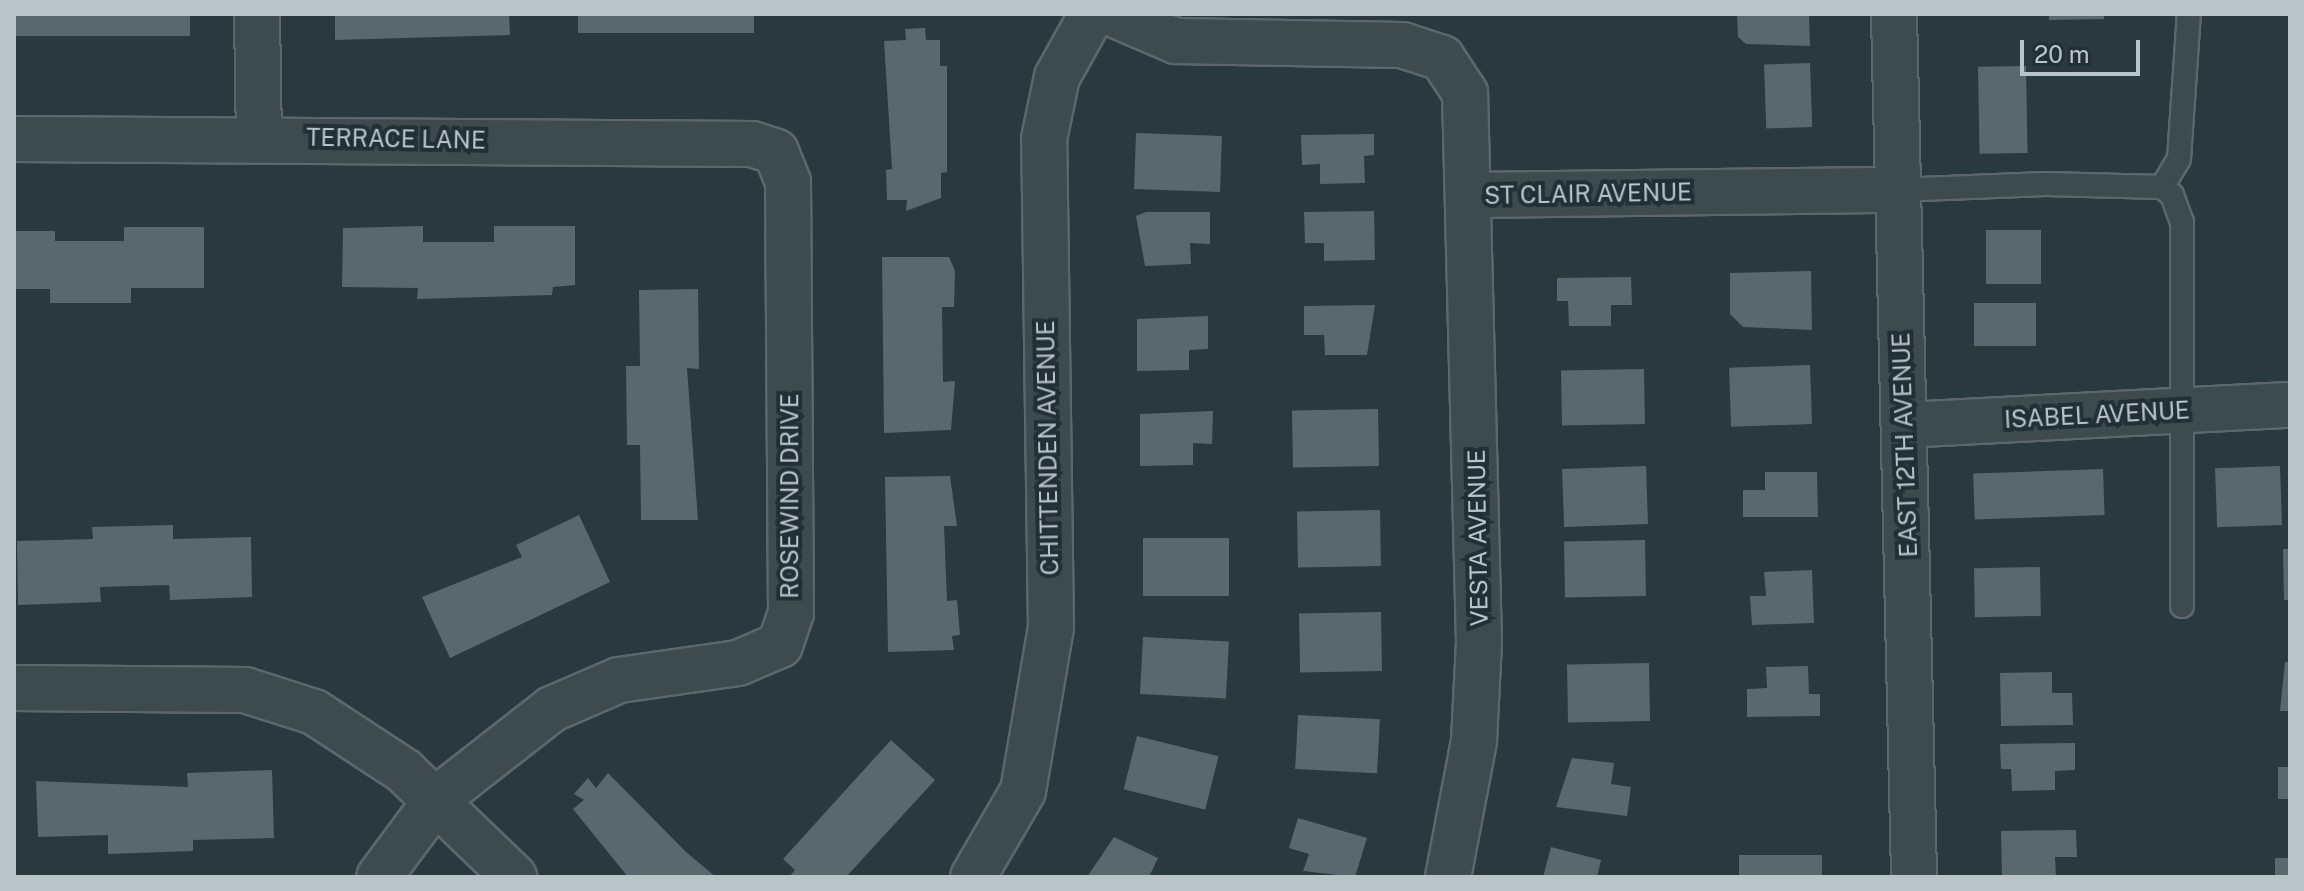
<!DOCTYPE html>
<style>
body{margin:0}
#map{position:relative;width:2304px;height:891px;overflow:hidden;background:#29393e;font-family:"Public Sans",sans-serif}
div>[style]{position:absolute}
.building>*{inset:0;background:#58686e;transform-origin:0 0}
.roads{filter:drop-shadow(2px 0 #5b676c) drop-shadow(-2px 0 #5b676c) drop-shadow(0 2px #5b676c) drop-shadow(0 -2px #5b676c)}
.service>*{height:22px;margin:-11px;padding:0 11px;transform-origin:11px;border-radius:11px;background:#3d4a4e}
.minor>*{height:44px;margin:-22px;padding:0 22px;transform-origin:22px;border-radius:22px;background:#3d4a4e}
span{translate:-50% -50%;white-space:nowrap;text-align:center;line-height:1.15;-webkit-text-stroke:8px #222f34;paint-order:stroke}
.street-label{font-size:24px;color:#b9c4c9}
.frame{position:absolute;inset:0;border:16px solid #b9c4c9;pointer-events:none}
.scale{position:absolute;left:2020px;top:40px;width:120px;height:36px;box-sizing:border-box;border:4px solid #b9c4c9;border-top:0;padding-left:10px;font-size:24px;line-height:28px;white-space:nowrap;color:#b9c4c9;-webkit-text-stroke:6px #222f34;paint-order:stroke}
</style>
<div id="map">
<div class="building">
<div style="left:14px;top:14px;width:176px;height:22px"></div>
<div style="clip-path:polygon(335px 14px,509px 14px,510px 35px,335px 40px)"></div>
<div style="left:578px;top:14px;width:176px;height:19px"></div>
<div style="clip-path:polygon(1737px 14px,1809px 14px,1810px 46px,1746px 44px,1738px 37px)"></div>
<div style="clip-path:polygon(2049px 14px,2104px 14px,2104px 19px,2049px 20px)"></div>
<div style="clip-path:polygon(925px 28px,926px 40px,940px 40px,940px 66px,947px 66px,947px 172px,941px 173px,941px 198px,906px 211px,907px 200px,887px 200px,886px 170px,892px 169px,884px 41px,906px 40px,905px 29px)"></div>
<div style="left:1810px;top:63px;width:64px;height:46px;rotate:88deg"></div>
<div style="left:2026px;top:66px;width:87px;height:48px;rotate:89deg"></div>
<div style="left:1136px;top:133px;width:86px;height:56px;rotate:2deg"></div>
<div style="clip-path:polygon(1374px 134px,1374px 155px,1364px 156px,1365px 183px,1320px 184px,1320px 164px,1302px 165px,1301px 135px)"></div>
<div style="clip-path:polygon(1374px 211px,1375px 260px,1324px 261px,1324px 243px,1305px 243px,1304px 212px)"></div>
<div style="clip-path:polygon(1146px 212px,1210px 212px,1210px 244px,1190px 243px,1191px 264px,1145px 266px,1136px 216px)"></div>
<div style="clip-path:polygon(423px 226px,423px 242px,494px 242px,494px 226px,575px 226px,575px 285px,553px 287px,552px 295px,417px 299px,418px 288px,342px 287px,343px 228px)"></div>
<div style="clip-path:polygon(124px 227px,204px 227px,204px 288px,131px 288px,131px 303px,50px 303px,50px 289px,14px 289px,14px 231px,55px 231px,55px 241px,124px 241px)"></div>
<div style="left:2041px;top:230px;width:54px;height:55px;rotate:90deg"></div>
<div style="clip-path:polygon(882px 257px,949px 257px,955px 271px,954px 307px,942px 307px,943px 382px,955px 381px,951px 430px,884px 433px)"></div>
<div style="clip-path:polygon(1811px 271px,1812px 330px,1743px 327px,1730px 314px,1730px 273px)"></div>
<div style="clip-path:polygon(1631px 277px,1632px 305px,1611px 305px,1611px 326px,1569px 326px,1568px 301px,1557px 301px,1557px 278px)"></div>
<div style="clip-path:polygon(698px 289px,699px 369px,687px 368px,698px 520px,641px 520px,640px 445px,627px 445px,626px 366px,640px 366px,639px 290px)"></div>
<div style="left:2036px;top:303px;width:43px;height:62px;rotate:90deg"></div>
<div style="clip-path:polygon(1375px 305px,1367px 355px,1325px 355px,1324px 335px,1304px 335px,1304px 306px)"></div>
<div style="clip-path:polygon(1208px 316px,1208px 349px,1189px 350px,1189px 370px,1137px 371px,1137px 319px)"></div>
<div style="left:1810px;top:365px;width:59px;height:81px;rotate:88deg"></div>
<div style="left:1644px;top:369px;width:55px;height:83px;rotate:89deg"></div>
<div style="left:1378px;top:409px;width:57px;height:86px;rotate:89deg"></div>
<div style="clip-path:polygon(1213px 411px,1212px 444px,1193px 443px,1193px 465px,1140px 466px,1140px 414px)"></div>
<div style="left:1646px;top:466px;width:58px;height:84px;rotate:88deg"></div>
<div style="left:2280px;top:466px;width:59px;height:65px;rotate:88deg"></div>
<div style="left:2103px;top:469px;width:46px;height:130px;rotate:88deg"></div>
<div style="clip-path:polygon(1765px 472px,1817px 472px,1818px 517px,1743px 517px,1743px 490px,1765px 490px)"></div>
<div style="clip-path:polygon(950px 476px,957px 526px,944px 526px,947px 601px,957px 600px,960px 635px,952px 636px,954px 650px,888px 652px,885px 477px)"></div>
<div style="left:1380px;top:510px;width:56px;height:83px;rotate:89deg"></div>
<div style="clip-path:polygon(579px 515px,610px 582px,450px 658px,422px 597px,522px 557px,516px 545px)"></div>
<div style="clip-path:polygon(173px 525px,173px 539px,251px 537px,252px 597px,170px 600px,169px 585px,100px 587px,101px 602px,18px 605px,17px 541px,93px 539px,92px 527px)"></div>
<div style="left:1143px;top:538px;width:86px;height:58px"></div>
<div style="left:1645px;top:540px;width:56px;height:81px;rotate:89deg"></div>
<div style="clip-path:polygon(2283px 549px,2290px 549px,2290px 600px,2284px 600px)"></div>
<div style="left:2040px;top:567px;width:49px;height:66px;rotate:89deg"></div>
<div style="clip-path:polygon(1812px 570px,1814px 623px,1752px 625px,1750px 596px,1766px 596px,1764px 572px)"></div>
<div style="left:1381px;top:612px;width:59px;height:82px;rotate:89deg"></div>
<div style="left:1143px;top:637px;width:86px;height:57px;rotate:3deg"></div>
<div style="clip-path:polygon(2285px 662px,2290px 662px,2290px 711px,2280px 711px)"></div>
<div style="left:1649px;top:663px;width:58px;height:82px;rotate:89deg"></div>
<div style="clip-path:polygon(1808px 666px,1809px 694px,1820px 694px,1820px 716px,1747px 717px,1747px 689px,1767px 688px,1766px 667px)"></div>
<div style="clip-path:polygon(2052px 672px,2052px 693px,2072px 693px,2073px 725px,2001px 726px,2000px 673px)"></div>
<div style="left:1298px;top:715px;width:82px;height:54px;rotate:3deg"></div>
<div style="left:1137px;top:736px;width:84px;height:55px;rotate:14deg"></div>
<div style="clip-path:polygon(891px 740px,935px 780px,846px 877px,789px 877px,795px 870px,783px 859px)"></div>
<div style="clip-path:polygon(2075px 743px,2075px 770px,2055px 771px,2055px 790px,2012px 791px,2011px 769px,2001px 769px,2000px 744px)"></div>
<div style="clip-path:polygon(1572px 758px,1614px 763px,1611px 784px,1631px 787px,1627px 816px,1556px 807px)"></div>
<div style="left:2278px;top:767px;width:12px;height:32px"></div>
<div style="clip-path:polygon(272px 770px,274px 838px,193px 840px,193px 851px,108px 854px,108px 835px,38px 837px,36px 781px,188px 787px,187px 773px)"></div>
<div style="clip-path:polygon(608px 773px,686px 852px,716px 877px,628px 877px,573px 809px,584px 800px,574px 794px,588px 778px,596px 788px)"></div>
<div style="clip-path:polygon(1298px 818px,1367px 838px,1355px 877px,1303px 871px,1309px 854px,1289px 848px)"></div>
<div style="clip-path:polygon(2076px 830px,2077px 857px,2055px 857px,2056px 877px,2002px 877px,2001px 831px)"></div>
<div style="clip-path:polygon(1114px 837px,1158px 858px,1149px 877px,1087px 877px)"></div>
<div style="clip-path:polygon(1551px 847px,1601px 860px,1597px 877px,1543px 877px)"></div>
<div style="left:1822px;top:855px;width:22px;height:83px;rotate:90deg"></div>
<div style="left:2275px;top:858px;width:15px;height:19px"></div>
</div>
<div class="roads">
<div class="service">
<div style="left:2162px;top:187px;width:33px;rotate:-59deg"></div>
<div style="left:2179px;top:159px;width:145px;rotate:-86.1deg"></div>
<div style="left:1897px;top:190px;width:148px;rotate:-2.3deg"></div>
<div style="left:2045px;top:184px;width:117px;rotate:1.5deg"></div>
<div style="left:2162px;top:187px;width:13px;rotate:39deg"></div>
<div style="left:2172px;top:195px;width:29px;rotate:70deg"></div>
<div style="left:2182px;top:222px;width:384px;rotate:90deg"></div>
</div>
<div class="minor">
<div style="left:257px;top:14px;width:124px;rotate:89.1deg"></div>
<div style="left:1113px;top:14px;width:69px;rotate:23.2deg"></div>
<div style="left:1176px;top:41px;width:226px;rotate:1deg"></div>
<div style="left:1402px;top:45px;width:42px;rotate:18deg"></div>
<div style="left:1442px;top:58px;width:42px;rotate:56.7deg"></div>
<div style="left:1465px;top:93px;width:549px;rotate:88.54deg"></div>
<div style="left:1479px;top:642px;width:99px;rotate:92.9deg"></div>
<div style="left:1474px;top:741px;width:138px;rotate:100.8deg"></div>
<div style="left:1894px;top:14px;width:863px;rotate:88.67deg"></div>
<div style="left:14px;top:139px;width:738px;rotate:0.39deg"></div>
<div style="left:752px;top:144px;width:25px;rotate:18deg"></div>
<div style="left:776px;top:152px;width:32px;rotate:68deg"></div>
<div style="left:788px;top:182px;width:431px;rotate:89.6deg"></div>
<div style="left:791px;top:613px;width:34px;rotate:109deg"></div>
<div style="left:780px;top:645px;width:46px;rotate:156.8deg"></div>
<div style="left:738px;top:663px;width:120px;rotate:171.9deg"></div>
<div style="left:619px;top:680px;width:73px;rotate:156.6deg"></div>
<div style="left:552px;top:709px;width:146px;rotate:142deg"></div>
<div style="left:437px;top:799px;width:97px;rotate:126.6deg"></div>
<div style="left:1473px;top:195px;width:424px;rotate:-0.7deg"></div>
<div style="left:1905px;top:425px;width:386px;rotate:-3deg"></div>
<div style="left:14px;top:688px;width:231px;rotate:0.5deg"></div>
<div style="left:245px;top:690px;width:72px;rotate:17.7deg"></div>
<div style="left:314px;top:712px;width:108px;rotate:33.2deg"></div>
<div style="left:404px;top:771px;width:153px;rotate:43.9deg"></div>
<div style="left:973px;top:877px;width:99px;rotate:-59.8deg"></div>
<div style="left:1023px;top:791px;width:165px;rotate:-80.3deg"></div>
<div style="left:1051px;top:628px;width:489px;rotate:-90.8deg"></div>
<div style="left:1044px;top:139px;width:63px;rotate:-78.2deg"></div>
<div style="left:1057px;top:77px;width:72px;rotate:-60.9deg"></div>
</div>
</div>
<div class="street-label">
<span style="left:396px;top:139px;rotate:1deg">TERRACE LANE</span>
<span style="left:1588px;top:194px;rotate:-1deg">ST CLAIR AVENUE</span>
<span style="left:2097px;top:415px;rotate:-3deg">ISABEL AVENUE</span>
<span style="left:1905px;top:445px;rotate:-92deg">EAST 12TH AVENUE</span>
<span style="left:1048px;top:448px;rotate:-91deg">CHITTENDEN AVENUE</span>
<span style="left:790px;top:496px;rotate:-90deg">ROSEWIND DRIVE</span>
<span style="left:1478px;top:538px;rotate:-91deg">VESTA AVENUE</span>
</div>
<div class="frame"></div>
<div class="scale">20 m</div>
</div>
